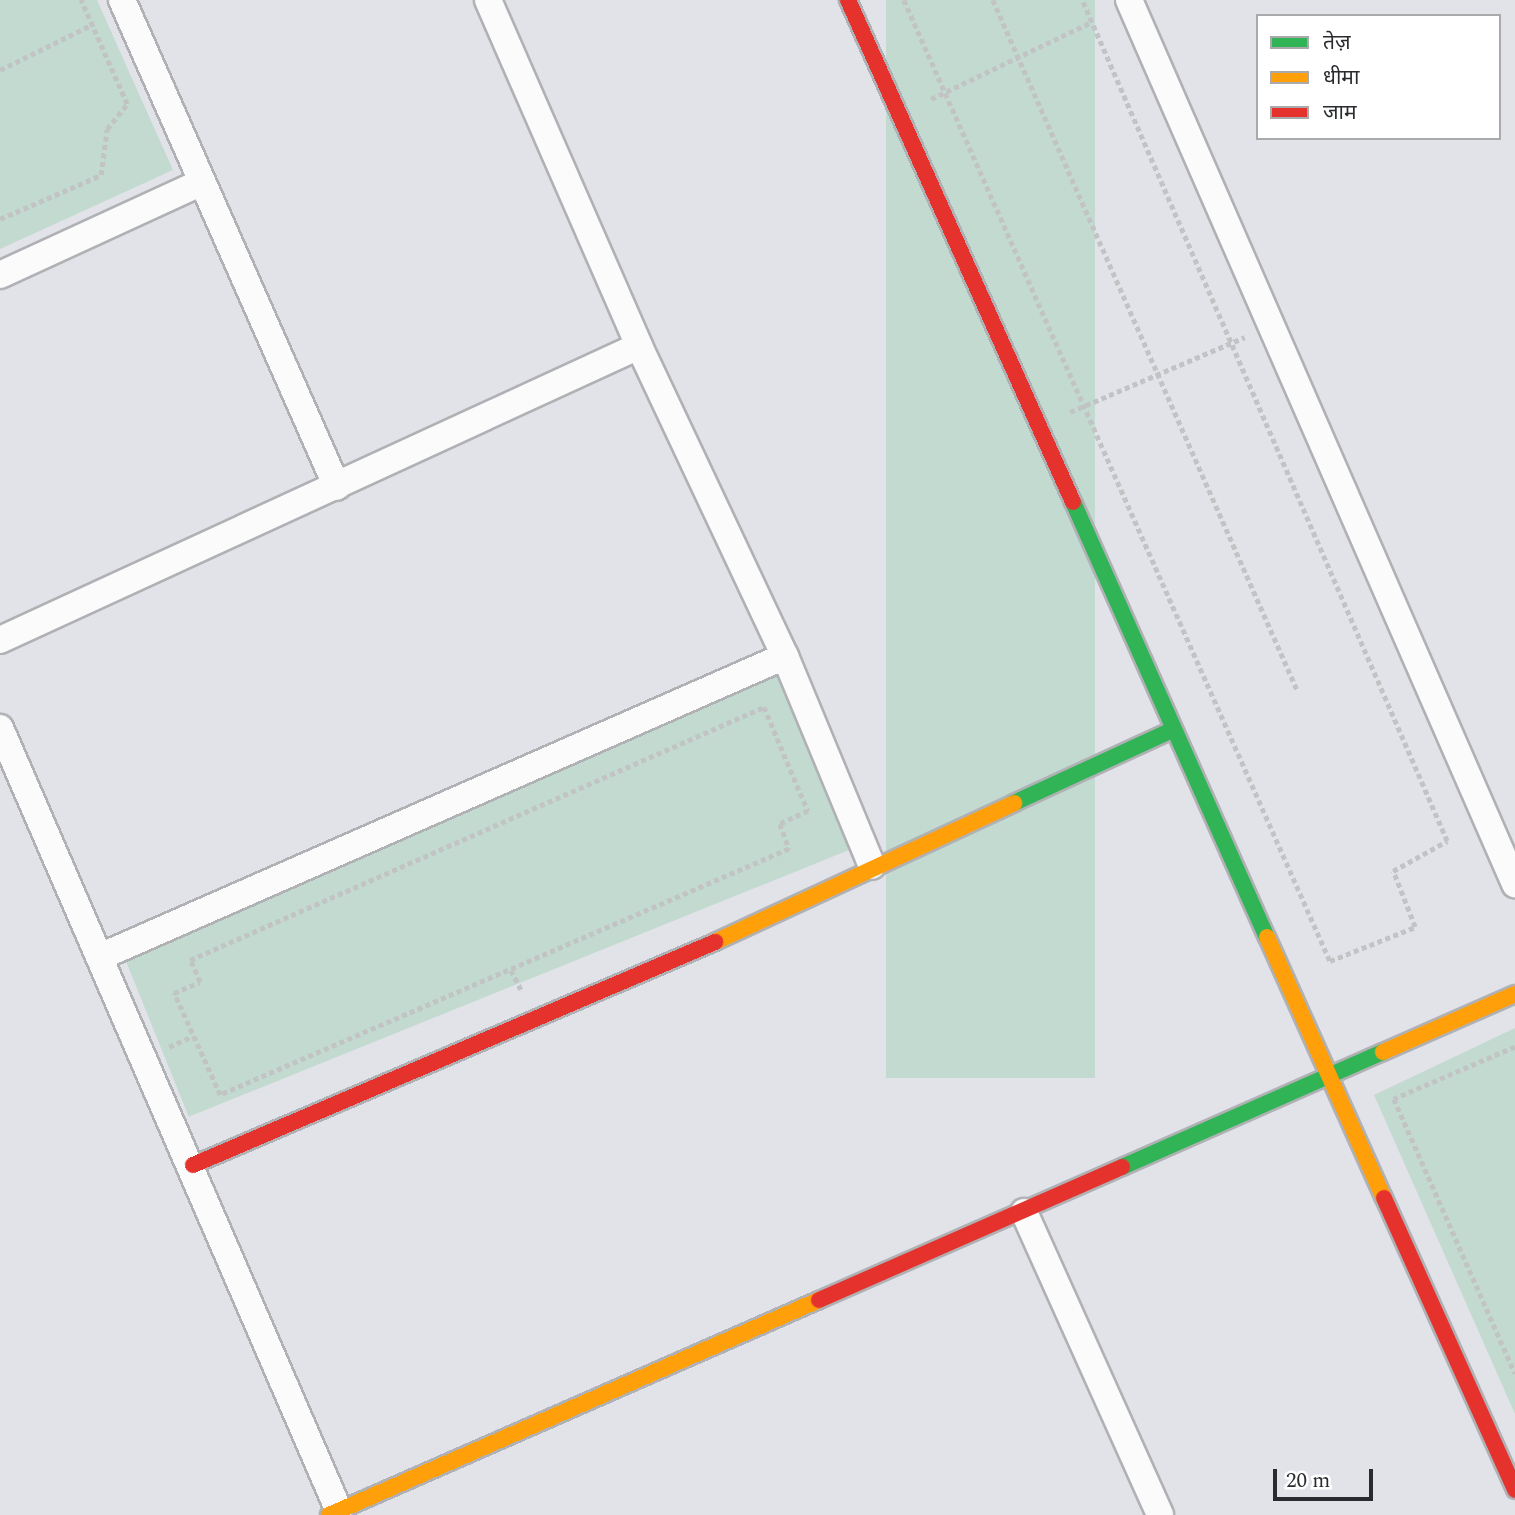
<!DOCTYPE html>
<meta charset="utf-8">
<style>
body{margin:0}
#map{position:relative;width:1515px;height:1515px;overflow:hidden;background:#e2e3e8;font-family:Spectral,"Noto Sans Devanagari",serif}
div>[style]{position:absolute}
.green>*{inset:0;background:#c2dad0;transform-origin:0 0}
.path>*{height:4.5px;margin-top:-2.25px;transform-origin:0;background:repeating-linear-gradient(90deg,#c2c3c4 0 5px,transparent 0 8.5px)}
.roads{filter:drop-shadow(2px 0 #b0b1b5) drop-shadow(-2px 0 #b0b1b5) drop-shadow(0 2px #b0b1b5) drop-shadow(0 -2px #b0b1b5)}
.street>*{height:26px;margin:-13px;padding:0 13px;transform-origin:13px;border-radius:13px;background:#fbfbfc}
.fast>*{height:16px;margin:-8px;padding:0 8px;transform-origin:8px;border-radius:8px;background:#30b455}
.slow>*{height:16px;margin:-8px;padding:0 8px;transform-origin:8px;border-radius:8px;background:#ff9f0a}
.jam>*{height:16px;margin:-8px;padding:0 8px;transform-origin:8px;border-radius:8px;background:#e5322d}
span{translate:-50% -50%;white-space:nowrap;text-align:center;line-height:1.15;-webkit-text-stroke:7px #fff;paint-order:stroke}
.legend{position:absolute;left:1256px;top:14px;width:245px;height:126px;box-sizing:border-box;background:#fff;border:2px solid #aaaaac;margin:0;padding:9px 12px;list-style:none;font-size:21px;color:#2a2b2f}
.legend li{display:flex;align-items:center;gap:14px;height:35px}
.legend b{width:35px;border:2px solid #aaaaac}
.scale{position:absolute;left:1273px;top:1469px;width:100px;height:32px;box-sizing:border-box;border:4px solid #2a2b2f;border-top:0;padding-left:9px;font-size:21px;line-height:24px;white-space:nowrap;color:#2a2b2f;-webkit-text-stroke:5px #fff;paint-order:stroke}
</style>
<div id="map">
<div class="green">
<div style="clip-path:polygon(0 0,97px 0,173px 170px,0 249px)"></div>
<div style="left:886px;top:0;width:209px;height:1078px"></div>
<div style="left:777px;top:672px;width:192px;height:712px;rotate:68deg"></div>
<div style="clip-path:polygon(1515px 1028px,1515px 1414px,1374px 1095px)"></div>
</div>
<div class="path">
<div style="left:904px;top:0;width:1051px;rotate:66.09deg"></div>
<div style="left:1330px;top:961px;width:92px;rotate:-21.8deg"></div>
<div style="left:1415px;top:927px;width:60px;rotate:-111.4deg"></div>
<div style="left:1393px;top:871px;width:62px;rotate:-29.1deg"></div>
<div style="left:1447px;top:841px;width:917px;rotate:-113.46deg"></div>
<div style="left:993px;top:0;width:756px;rotate:66.21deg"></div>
<div style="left:0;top:70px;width:104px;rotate:-26.3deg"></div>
<div style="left:931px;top:99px;width:178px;rotate:-25.6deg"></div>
<div style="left:0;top:219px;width:110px;rotate:-23.5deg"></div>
<div style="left:101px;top:175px;width:46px;rotate:-82.6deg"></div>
<div style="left:107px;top:129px;width:32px;rotate:-51deg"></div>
<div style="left:127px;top:104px;width:114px;rotate:-113.9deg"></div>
<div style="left:1070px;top:412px;width:190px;rotate:-23.2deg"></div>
<div style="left:764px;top:707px;width:113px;rotate:67.1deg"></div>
<div style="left:808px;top:811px;width:31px;rotate:155deg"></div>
<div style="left:780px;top:824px;width:27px;rotate:70deg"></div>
<div style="left:789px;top:849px;width:620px;rotate:156.62deg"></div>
<div style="left:220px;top:1095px;width:112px;rotate:-114.3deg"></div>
<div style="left:174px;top:993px;width:28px;rotate:-23deg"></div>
<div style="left:200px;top:982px;width:24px;rotate:-114deg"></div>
<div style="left:190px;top:960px;width:627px;rotate:-23.79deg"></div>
<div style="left:511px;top:970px;width:22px;rotate:63deg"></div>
<div style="left:169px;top:1047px;width:26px;rotate:-25deg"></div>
<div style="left:1515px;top:1047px;width:132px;rotate:156.7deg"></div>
<div style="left:1394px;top:1099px;width:300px;rotate:66.2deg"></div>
</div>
<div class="roads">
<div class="street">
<div style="left:122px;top:0;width:532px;rotate:66.18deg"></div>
<div style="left:488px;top:0;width:378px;rotate:66.4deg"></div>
<div style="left:639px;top:346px;width:343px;rotate:64.8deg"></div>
<div style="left:785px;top:656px;width:227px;rotate:67.5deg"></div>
<div style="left:1129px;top:0;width:965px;rotate:66.41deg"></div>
<div style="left:0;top:275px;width:220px;rotate:-24.7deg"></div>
<div style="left:0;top:640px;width:703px;rotate:-24.71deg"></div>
<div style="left:0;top:728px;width:853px;rotate:66.59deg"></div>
<div style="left:102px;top:956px;width:746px;rotate:-23.71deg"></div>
<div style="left:1024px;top:1212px;width:332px;rotate:65.8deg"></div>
</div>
<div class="fast">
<div style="left:1073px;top:502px;width:476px;rotate:66deg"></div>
<div style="left:1014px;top:803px;width:174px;rotate:-24.8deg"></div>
<div style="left:1122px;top:1167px;width:285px;rotate:-23.8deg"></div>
</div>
<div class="slow">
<div style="left:1267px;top:937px;width:286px;rotate:65.9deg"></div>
<div style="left:715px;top:942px;width:330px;rotate:-24.9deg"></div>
<div style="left:1383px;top:1052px;width:144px;rotate:-23.7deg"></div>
<div style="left:329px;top:1515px;width:535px;rotate:-23.69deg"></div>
</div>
<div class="jam">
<div style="left:848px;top:0;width:550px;rotate:65.86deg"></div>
<div style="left:193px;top:1165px;width:568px;rotate:-23.13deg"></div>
<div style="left:1384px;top:1198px;width:320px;rotate:65.8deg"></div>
<div style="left:819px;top:1300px;width:331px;rotate:-23.7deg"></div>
</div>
</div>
<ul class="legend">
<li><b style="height:9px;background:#30b455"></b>तेज़</li>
<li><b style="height:9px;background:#ff9f0a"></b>धीमा</li>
<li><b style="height:9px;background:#e5322d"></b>जाम</li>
</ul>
<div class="scale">20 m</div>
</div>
